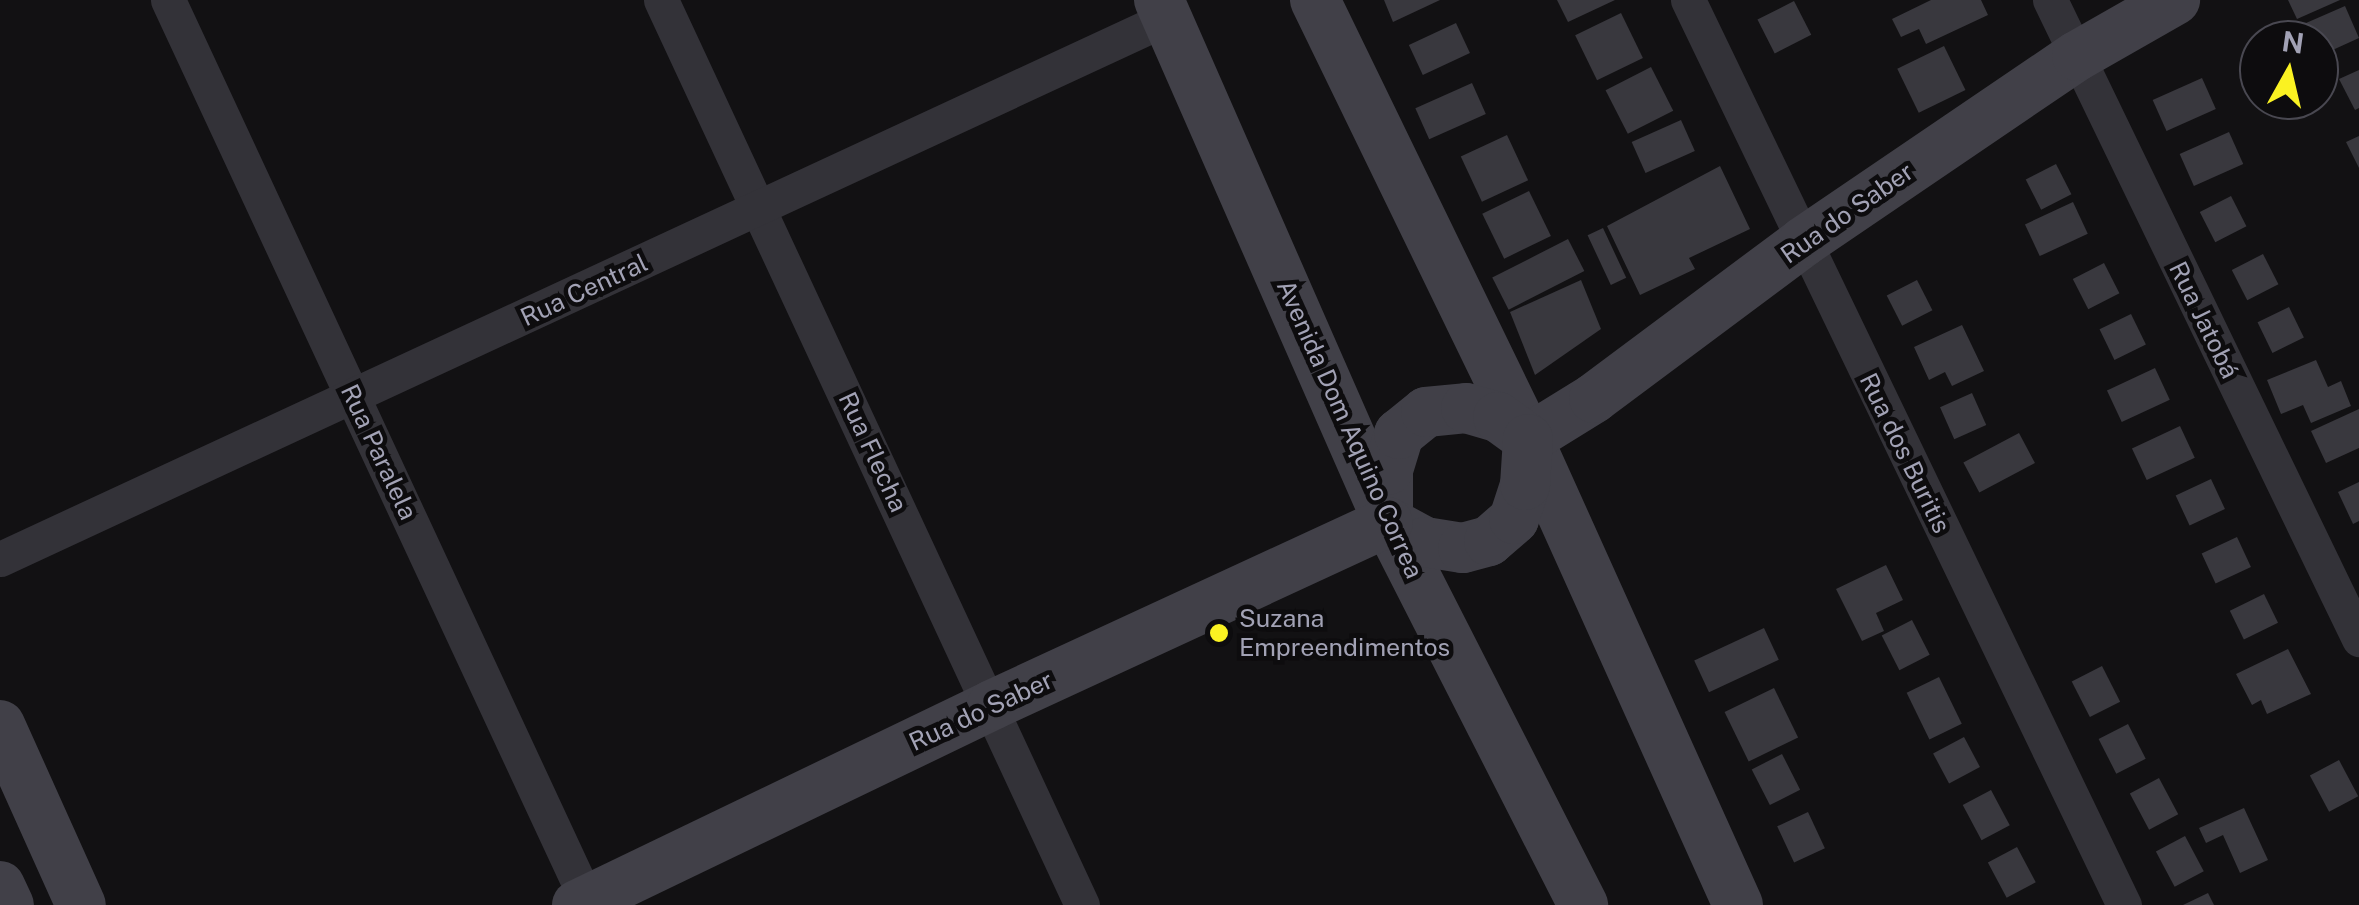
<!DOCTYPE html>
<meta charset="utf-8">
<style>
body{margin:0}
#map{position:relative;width:2359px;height:905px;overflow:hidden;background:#121113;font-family:"Public Sans",sans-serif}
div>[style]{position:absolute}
.building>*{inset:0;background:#39383e;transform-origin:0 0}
.street>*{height:35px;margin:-17.5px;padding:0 17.5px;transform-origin:17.5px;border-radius:17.5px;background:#333238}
.secondary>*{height:50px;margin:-25px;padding:0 25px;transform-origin:25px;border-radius:25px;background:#414048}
.dots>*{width:28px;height:28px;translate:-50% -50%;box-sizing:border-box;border:5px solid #0d0c0e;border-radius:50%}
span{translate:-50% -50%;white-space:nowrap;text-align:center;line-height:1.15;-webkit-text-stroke:9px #0d0c0e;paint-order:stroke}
.street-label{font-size:25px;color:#a2a2b5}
.poi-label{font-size:25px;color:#a2a2b5}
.left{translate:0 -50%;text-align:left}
.north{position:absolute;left:2239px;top:20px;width:100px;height:100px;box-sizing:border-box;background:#0d0c0e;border:2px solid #494851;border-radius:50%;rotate:8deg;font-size:28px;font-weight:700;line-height:40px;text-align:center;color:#a2a2b5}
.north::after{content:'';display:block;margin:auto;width:35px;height:45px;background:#faf222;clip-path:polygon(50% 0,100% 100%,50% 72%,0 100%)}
</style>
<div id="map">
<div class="building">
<div style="clip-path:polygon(1384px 0,1440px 0,1393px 22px)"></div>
<div style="clip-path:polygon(1557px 0,1615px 0,1568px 22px)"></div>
<div style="clip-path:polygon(1931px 0,1981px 0,1988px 15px,1926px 44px,1919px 29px,1901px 37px,1892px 19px)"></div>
<div style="clip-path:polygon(2288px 0,2340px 0,2297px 19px)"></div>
<div style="left:1794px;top:1px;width:38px;height:41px;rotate:63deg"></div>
<div style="clip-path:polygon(2345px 6px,2359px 38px,2326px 53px,2321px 40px,2267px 40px)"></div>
<div style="left:1621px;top:13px;width:50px;height:51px;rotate:64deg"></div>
<div style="left:1456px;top:23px;width:33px;height:52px;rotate:65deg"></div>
<div style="left:1944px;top:46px;width:49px;height:52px;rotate:64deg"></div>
<div style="clip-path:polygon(2329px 58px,2335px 72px,2319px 79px,2319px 63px)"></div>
<div style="left:1651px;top:67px;width:49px;height:51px;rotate:63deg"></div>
<div style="clip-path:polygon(2359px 70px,2359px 108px,2355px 110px,2339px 79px)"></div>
<div style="left:2202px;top:78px;width:34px;height:54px;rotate:66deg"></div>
<div style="left:1472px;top:83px;width:34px;height:62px;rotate:66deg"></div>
<div style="left:1681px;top:120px;width:34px;height:54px;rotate:66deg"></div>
<div style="left:2229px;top:132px;width:35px;height:54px;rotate:66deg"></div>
<div style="left:1507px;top:135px;width:50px;height:51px;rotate:65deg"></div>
<div style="clip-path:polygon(2359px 136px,2359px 168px,2346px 142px)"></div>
<div style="left:2056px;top:164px;width:34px;height:34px;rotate:63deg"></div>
<div style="clip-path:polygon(1720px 166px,1750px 229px,1689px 258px,1695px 269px,1640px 295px,1607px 226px)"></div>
<div style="left:1529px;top:191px;width:50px;height:52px;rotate:64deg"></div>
<div style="left:2231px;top:196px;width:34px;height:35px;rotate:63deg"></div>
<div style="left:2073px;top:202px;width:35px;height:53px;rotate:65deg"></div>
<div style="left:1603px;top:228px;width:55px;height:17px;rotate:65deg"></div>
<div style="left:1568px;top:239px;width:36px;height:85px;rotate:63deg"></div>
<div style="left:2263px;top:254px;width:34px;height:35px;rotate:63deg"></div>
<div style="left:2104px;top:263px;width:34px;height:35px;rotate:63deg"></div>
<div style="clip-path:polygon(1581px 280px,1601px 329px,1535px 375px,1510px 312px)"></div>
<div style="left:1917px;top:280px;width:34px;height:34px;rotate:63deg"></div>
<div style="left:2289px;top:307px;width:34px;height:35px;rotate:64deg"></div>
<div style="left:2131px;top:314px;width:34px;height:35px;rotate:64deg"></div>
<div style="clip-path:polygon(1962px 325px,1984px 371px,1952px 386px,1945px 372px,1929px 380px,1914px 347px)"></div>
<div style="clip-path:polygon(2316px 360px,2328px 387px,2341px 381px,2351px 406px,2311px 423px,2303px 405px,2281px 414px,2267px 380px)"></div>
<div style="left:2155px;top:368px;width:35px;height:53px;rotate:65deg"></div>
<div style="left:1972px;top:393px;width:35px;height:35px;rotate:66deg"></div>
<div style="clip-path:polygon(2359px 409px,2359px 448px,2326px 463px,2311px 431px)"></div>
<div style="left:2180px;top:426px;width:35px;height:53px;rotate:65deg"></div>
<div style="left:2019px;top:433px;width:34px;height:63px;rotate:62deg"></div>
<div style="left:2211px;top:479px;width:33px;height:39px;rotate:65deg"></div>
<div style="clip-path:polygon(2359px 482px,2359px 521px,2353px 524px,2338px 492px)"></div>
<div style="left:2237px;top:537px;width:33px;height:39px;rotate:65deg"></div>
<div style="clip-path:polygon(1886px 565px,1903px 600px,1876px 613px,1884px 631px,1862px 641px,1836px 589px)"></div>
<div style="left:2264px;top:594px;width:32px;height:38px;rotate:64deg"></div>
<div style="left:1912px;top:620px;width:39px;height:34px;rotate:63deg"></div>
<div style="left:1764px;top:628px;width:35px;height:77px;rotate:65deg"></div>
<div style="clip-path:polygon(2288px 649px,2311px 694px,2267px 714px,2261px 700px,2252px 705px,2236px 674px)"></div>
<div style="left:2102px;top:666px;width:40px;height:34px;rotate:63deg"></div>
<div style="left:1939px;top:677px;width:52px;height:36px;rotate:64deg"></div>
<div style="left:1774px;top:688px;width:55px;height:55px;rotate:64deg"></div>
<div style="left:2128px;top:724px;width:39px;height:33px;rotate:63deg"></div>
<div style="left:1964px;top:737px;width:34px;height:35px;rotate:62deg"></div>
<div style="left:1782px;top:754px;width:40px;height:34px;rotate:63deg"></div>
<div style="left:2339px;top:760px;width:41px;height:33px;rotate:62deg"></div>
<div style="left:2159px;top:778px;width:41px;height:33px;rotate:62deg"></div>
<div style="left:1991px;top:790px;width:40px;height:32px;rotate:62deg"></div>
<div style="clip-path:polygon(2244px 808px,2268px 860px,2240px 873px,2223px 835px,2206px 843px,2199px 828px)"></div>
<div style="left:1808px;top:812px;width:40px;height:34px;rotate:65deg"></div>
<div style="left:2185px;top:836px;width:40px;height:33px;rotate:62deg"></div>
<div style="left:2017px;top:847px;width:40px;height:33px;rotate:62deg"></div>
<div style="clip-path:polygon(2208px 893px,2214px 905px,2183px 905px)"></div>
</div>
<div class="street">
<div style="left:168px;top:0;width:998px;rotate:65.05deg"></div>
<div style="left:661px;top:0;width:998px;rotate:65.05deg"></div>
<div style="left:1688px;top:0;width:1005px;rotate:64.28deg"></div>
<div style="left:2050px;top:0;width:710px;rotate:64.19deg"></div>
<div style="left:0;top:559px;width:1286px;rotate:-24.87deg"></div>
</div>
<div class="secondary">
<div style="left:1159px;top:0;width:570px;rotate:66.31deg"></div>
<div style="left:1388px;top:522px;width:430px;rotate:63deg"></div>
<div style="left:1315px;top:0;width:488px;rotate:64.1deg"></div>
<div style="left:1528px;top:439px;width:511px;rotate:65.74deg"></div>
<div style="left:1528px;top:439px;width:78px;rotate:-31.8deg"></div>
<div style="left:1594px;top:398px;width:261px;rotate:-36.7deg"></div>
<div style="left:1803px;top:242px;width:331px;rotate:-34.2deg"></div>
<div style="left:2077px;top:56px;width:113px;rotate:-29.7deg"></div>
<div style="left:1388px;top:517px;width:47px;rotate:-90deg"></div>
<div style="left:1388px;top:470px;width:38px;rotate:-73deg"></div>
<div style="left:1399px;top:434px;width:35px;rotate:-39deg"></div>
<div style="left:1426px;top:412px;width:40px;rotate:-5.7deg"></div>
<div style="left:1466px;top:408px;width:33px;rotate:16deg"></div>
<div style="left:1498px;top:417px;width:37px;rotate:36deg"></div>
<div style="left:1388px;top:522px;width:42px;rotate:28.4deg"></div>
<div style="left:1425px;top:542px;width:38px;rotate:9deg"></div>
<div style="left:1463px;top:548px;width:27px;rotate:-15deg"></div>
<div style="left:1489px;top:541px;width:33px;rotate:-41deg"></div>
<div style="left:1514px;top:519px;width:36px;rotate:-72deg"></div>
<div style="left:1525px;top:485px;width:46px;rotate:-86.3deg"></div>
<div style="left:0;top:725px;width:197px;rotate:65.8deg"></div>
<div style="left:0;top:886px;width:21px;rotate:65deg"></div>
<div style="left:577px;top:905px;width:461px;rotate:-25.7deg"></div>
<div style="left:992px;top:705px;width:436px;rotate:-24.8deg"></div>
</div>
<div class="dots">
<div style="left:1219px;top:633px;background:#faf222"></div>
</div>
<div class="street-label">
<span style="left:1847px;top:213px;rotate:-35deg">Rua do Saber</span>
<span style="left:584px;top:290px;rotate:-25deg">Rua Central</span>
<span style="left:2204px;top:320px;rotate:64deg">Rua Jatobá</span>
<span style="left:1350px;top:429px;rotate:66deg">Avenida Dom Aquino Correa</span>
<span style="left:379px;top:452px;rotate:65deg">Rua Paralela</span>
<span style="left:873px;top:452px;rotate:65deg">Rua Flecha</span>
<span style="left:1905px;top:453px;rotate:64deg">Rua dos Buritis</span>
<span style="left:981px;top:711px;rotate:-25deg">Rua do Saber</span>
</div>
<div class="poi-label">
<span class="left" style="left:1239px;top:633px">Suzana<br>Empreendimentos</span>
</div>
<div class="north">N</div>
</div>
